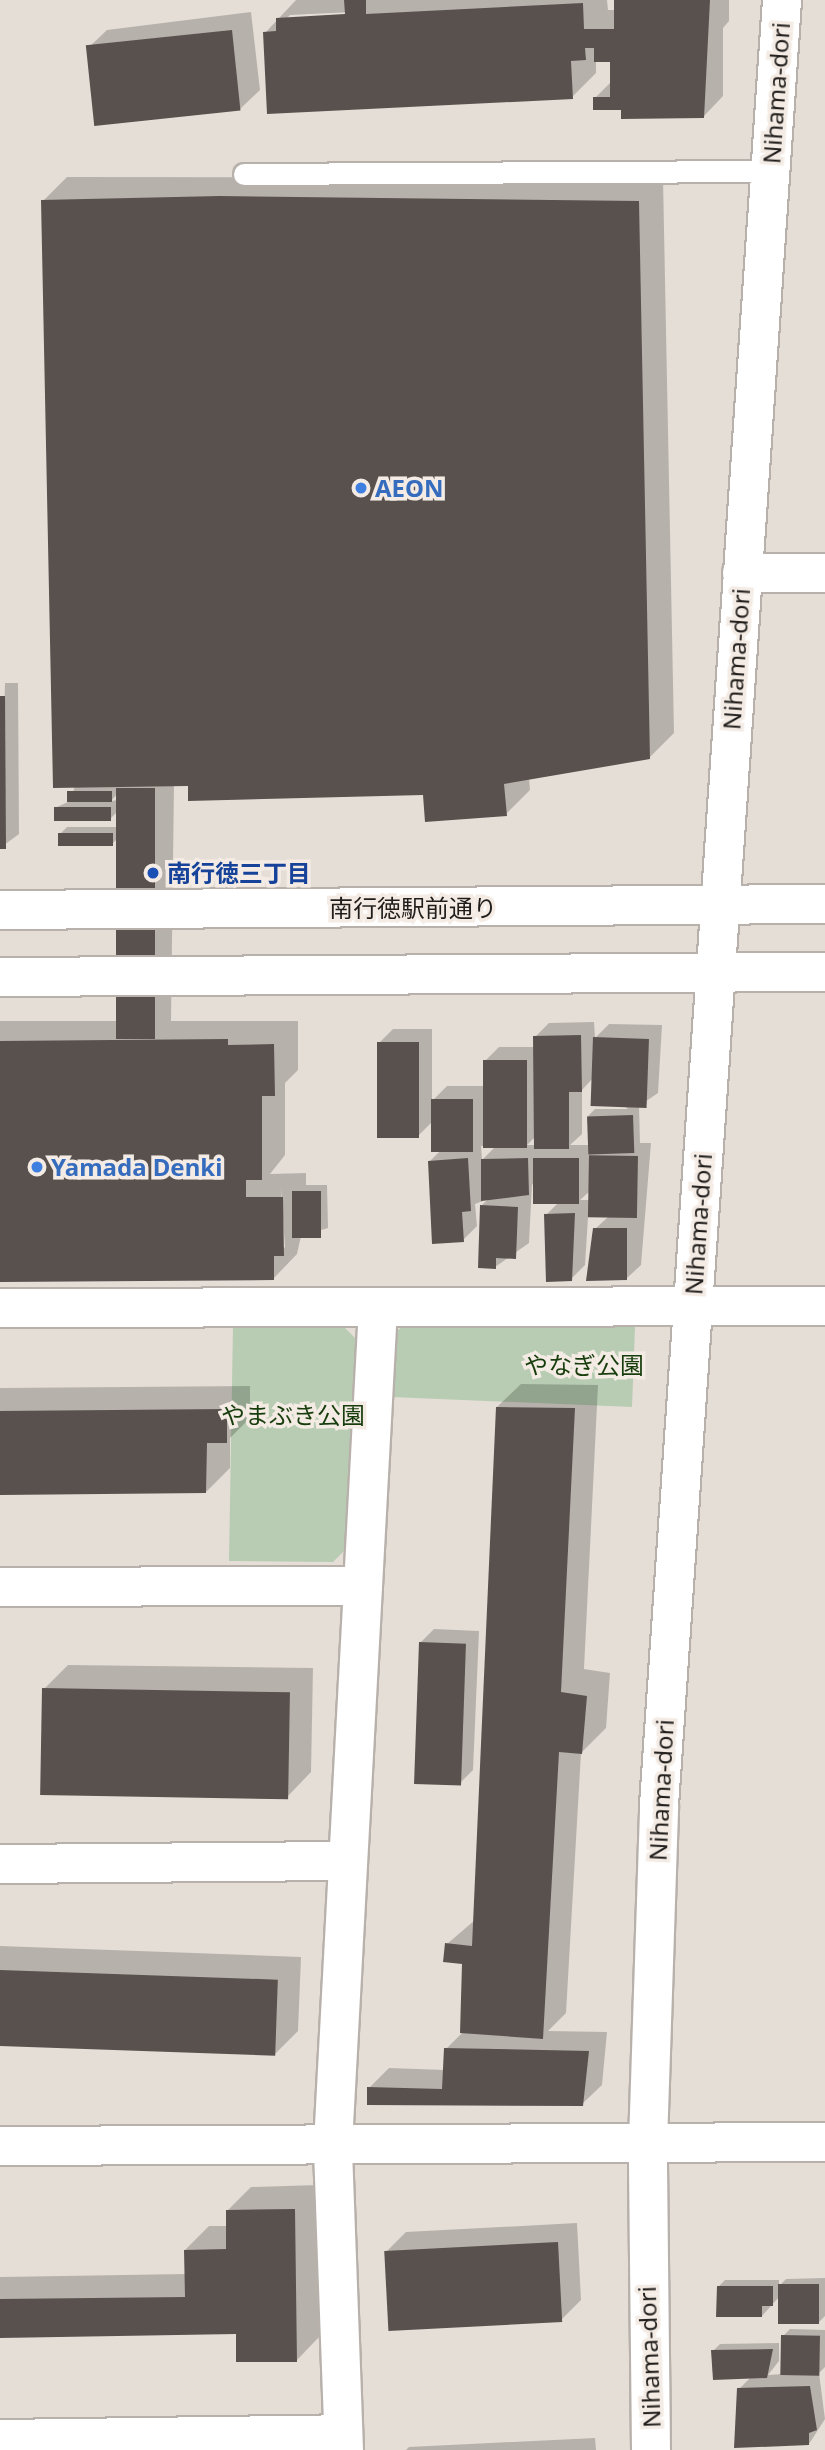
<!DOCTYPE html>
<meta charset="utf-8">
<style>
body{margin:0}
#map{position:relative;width:825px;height:2450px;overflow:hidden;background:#e5ded7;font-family:"Noto Sans","Noto Sans JP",sans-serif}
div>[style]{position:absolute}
.green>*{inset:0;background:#b7ccb2}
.shadow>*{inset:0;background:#0003}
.building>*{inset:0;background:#59514e;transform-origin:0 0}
.roads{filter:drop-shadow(2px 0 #b8b1ab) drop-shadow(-2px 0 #b8b1ab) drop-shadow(0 2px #b8b1ab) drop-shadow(0 -2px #b8b1ab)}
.lane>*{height:21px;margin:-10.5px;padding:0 10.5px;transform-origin:10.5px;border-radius:10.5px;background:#fff}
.street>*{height:38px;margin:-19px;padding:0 19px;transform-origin:19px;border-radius:19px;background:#fff}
.secondary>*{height:38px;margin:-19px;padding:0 19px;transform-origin:19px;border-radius:19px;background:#fff}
.dots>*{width:19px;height:19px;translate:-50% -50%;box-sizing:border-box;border:4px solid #f3ebe4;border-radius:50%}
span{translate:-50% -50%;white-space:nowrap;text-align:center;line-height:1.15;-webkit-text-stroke:7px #f3ebe4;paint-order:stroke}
.street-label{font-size:24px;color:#201d1b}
.shop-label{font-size:24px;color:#366cbe;font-weight:700}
.left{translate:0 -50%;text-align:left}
.transit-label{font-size:24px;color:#164399;font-weight:700}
.park-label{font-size:24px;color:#173d0d}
</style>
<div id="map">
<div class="green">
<div style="clip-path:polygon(410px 1321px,635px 1326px,632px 1407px,391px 1397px,394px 1333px)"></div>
<div style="clip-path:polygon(233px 1326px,344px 1327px,359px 1342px,346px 1549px,333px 1562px,229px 1561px)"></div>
</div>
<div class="shadow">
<div style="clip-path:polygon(evenodd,296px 0,607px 0,608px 10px,614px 10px,614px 0,729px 0,729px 21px,723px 28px,723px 96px,704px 116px,595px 98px,612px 81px,612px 61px,596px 61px,596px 73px,572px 97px,265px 33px,296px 0,353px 12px,353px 15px,286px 19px,290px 15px,353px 12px)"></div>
<div style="clip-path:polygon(251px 12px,260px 90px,240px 109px,87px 49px,107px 30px)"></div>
<div style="clip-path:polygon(evenodd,67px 177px,663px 178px,674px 733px,650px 757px,529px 778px,530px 790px,506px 814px,425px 793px,174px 784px,171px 1021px,298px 1021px,298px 1070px,285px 1083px,285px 1155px,270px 1174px,306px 1173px,306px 1185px,327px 1185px,328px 1228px,301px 1236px,297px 1254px,274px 1278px,0 1281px,0 1021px,119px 1021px,118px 838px,112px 844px,60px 834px,67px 827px,118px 827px,118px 811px,110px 819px,55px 808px,70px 801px,75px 786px,43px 201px,67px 177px,118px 793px,118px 800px,111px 801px,118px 793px,67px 177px,281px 1188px,285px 1247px,282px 1250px,281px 1188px)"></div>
<div style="clip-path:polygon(5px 683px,18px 683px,19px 834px,0 848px)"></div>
<div style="clip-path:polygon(evenodd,594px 1022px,595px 1038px,609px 1024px,662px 1025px,658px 1093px,639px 1106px,640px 1143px,651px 1143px,641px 1265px,627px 1278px,595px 1229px,608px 1217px,588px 1217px,585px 1265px,571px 1279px,546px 1215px,559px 1202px,532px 1184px,529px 1243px,495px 1267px,482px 1205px,488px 1199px,475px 1204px,477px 1226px,463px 1240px,429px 1162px,440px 1151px,433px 1121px,417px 1137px,379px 1043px,393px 1029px,432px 1029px,432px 1101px,447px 1086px,484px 1086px,485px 1061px,499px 1047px,535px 1047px,535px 1037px,549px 1023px,594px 1022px,593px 1078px,628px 1109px,595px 1109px,588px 1116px,589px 1145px,570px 1145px,582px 1134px,582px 1090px,593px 1078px,594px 1022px,535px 1137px,535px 1145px,527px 1145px,535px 1137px,594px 1022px,481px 1146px,496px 1146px,482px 1160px,481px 1146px,594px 1022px,590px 1191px,590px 1200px,580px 1200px,590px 1191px)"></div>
<div style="clip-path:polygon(521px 1384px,598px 1385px,584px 1669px,610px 1673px,606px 1728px,581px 1753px,566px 2013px,548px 2031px,607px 2032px,602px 2085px,582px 2104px,369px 2088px,389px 2068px,445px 2070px,446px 2049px,462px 2033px,464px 1963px,447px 1944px,475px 1920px,497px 1407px)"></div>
<div style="clip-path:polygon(250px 1386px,250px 1418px,230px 1438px,230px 1468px,206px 1492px,0 1494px,0 1388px)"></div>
<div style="clip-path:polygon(434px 1629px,479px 1631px,473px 1770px,459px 1784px,420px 1643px)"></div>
<div style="clip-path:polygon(68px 1665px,313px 1668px,311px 1772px,288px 1796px,44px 1689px)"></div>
<div style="clip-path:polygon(0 1946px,301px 1957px,298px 2031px,274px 2055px,0 2044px)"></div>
<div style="clip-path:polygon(318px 2185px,320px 2336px,297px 2360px,237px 2332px,0 2336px,0 2277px,186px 2274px,185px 2250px,209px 2226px,227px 2226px,227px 2211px,251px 2187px)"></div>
<div style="clip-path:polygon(577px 2223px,581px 2300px,561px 2320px,386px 2252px,406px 2232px)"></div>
<div style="clip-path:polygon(825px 2278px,825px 2316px,818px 2323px,779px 2297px,762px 2316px,718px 2287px,725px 2280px,779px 2280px,779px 2286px,786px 2279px)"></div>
<div style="clip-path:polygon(790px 2329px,825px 2330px,825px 2367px,819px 2373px,825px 2419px,809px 2444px,739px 2389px,751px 2377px,713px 2351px,720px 2344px,779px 2343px,779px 2361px,768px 2375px,783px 2374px,783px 2336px)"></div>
<div style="clip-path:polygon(595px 2438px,596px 2450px,406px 2450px,409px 2447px)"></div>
</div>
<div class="building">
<div style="clip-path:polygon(344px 0,366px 0,366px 14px,583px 3px,584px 29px,614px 29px,614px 0,710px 0,704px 118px,621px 119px,621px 110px,593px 110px,593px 97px,610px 97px,610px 62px,594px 62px,594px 48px,585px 48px,586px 60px,571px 61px,573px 99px,267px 114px,263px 32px,276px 31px,276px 18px,345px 14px)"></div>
<div style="left:232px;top:30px;width:81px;height:147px;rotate:84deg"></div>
<div style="clip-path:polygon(220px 196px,639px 201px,650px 759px,504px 784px,507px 816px,425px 822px,423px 795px,188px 801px,188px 786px,53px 788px,41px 200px)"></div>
<div style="clip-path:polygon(0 696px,5px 696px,6px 849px,0 849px)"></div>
<div style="left:116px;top:788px;width:39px;height:251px"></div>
<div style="left:67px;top:791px;width:45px;height:11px"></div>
<div style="left:54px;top:807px;width:57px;height:14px"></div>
<div style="left:58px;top:833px;width:55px;height:13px"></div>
<div style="clip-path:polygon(581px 1035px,582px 1092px,569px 1092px,569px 1149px,534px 1149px,533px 1036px)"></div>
<div style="left:593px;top:1037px;width:56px;height:69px;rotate:2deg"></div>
<div style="clip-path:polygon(228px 1039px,228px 1045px,274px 1044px,275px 1096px,262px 1096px,262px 1180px,246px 1180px,246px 1197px,283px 1197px,284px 1256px,274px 1256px,274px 1280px,0 1282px,0 1041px)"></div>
<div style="left:377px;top:1042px;width:42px;height:96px"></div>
<div style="left:483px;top:1060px;width:44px;height:88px"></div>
<div style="left:431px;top:1099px;width:42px;height:53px"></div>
<div style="left:633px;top:1115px;width:38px;height:46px;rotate:88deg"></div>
<div style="left:638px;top:1156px;width:62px;height:49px;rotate:91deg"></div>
<div style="clip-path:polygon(468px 1158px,471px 1211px,462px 1212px,464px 1242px,432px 1244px,428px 1161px)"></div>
<div style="clip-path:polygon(528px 1158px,529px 1195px,481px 1201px,481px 1159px)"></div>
<div style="left:579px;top:1158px;width:46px;height:46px;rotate:90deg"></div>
<div style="left:292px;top:1191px;width:29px;height:47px"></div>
<div style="clip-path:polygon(480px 1205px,518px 1207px,516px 1259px,496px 1258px,496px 1269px,478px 1268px)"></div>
<div style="clip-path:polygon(575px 1213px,572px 1281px,546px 1282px,544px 1214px)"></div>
<div style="clip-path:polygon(593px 1228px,627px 1228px,627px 1280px,586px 1281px)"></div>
<div style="clip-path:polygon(496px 1407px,575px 1408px,561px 1692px,587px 1696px,582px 1754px,559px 1752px,543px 2039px,460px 2033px,462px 1964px,443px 1962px,445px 1943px,472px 1946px)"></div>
<div style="clip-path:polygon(227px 1409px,227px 1443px,207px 1443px,206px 1493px,0 1495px,0 1411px)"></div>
<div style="left:419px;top:1642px;width:47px;height:142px;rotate:2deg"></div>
<div style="left:42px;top:1688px;width:248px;height:107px;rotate:1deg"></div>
<div style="left:0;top:1970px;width:278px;height:76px;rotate:2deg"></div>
<div style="clip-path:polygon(444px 2048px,589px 2051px,583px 2106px,367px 2105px,367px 2087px,442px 2089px)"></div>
<div style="clip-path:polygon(295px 2209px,297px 2362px,236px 2362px,236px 2334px,0 2338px,0 2299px,185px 2297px,184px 2250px,226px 2249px,226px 2210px)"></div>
<div style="left:558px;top:2242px;width:80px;height:174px;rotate:87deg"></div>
<div style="left:819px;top:2284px;width:40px;height:41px;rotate:90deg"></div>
<div style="clip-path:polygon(717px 2286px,773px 2286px,773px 2306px,762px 2306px,762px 2317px,716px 2317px)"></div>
<div style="left:781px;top:2335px;width:39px;height:40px;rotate:1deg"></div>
<div style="clip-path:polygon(773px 2349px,767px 2378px,713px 2380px,711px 2350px)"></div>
<div style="clip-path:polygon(810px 2386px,817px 2430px,809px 2433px,809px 2445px,734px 2448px,737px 2388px)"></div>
</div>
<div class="roads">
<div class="lane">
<div style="left:244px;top:174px;width:527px;rotate:-0.33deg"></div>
</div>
<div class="street">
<div style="left:742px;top:573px;width:83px"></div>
<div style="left:0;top:1308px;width:825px;rotate:-0.14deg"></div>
<div style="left:0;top:1587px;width:363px;rotate:-0.2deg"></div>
<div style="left:0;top:1864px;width:348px;rotate:-0.5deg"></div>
<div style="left:0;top:2439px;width:343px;rotate:-0.8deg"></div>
<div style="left:344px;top:2450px;width:306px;rotate:-92.1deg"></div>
<div style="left:333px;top:2144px;width:837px;rotate:-86.92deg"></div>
</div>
<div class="secondary">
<div style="left:0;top:910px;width:825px;rotate:-0.42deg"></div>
<div style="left:0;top:977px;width:825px;rotate:-0.35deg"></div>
<div style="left:0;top:2146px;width:825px;rotate:-0.28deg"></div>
<div style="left:651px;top:2450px;width:307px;rotate:-90.6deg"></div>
<div style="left:648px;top:2143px;width:338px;rotate:-88.1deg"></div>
<div style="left:659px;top:1805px;width:1809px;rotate:-86.1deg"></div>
</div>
</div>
<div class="dots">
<div style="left:361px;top:488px;background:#3f7fe0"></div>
<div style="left:153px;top:873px;background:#1a4fb4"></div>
<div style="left:37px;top:1167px;background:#3f7fe0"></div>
</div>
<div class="street-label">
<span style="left:776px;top:93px;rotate:-86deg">Nihama-dori</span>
<span style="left:736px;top:659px;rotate:-86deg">Nihama-dori</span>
<span style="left:413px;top:908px">南行徳駅前通り</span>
<span style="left:698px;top:1224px;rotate:-86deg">Nihama-dori</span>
<span style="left:661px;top:1790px;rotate:-87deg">Nihama-dori</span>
<span style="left:649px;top:2357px;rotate:-92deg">Nihama-dori</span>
</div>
<div class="shop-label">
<span class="left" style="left:375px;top:488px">AEON</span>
<span class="left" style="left:51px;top:1167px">Yamada Denki</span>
</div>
<div class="transit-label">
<span class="left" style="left:167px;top:873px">南行徳三丁目</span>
</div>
<div class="park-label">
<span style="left:584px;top:1365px">やなぎ公園</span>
<span style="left:293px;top:1415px">やまぶき公園</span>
</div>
</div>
